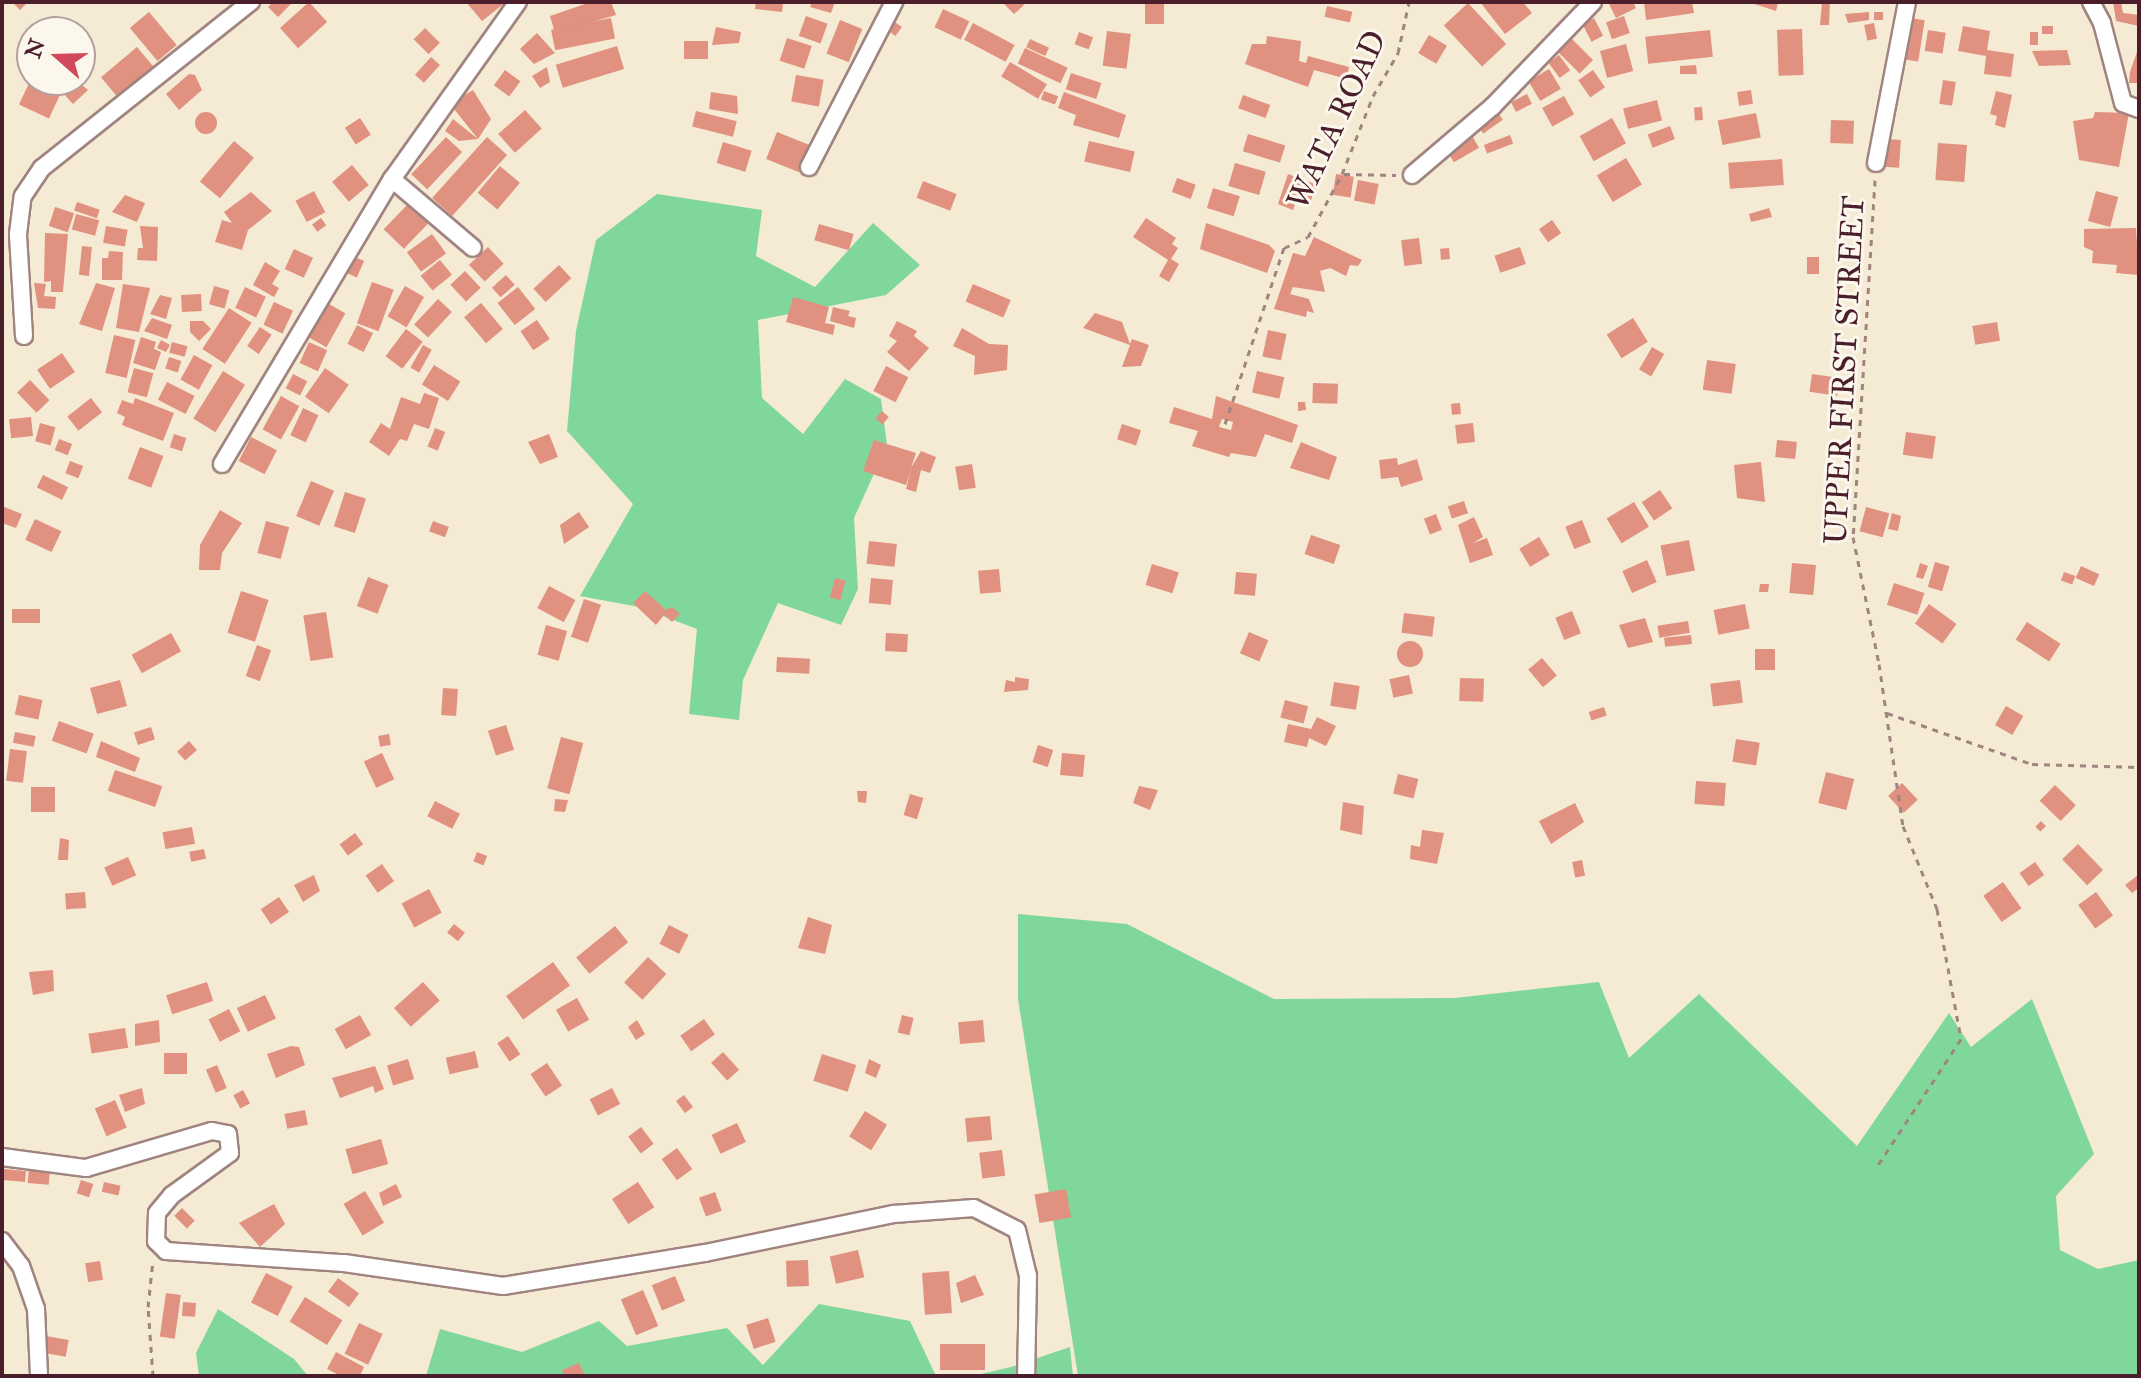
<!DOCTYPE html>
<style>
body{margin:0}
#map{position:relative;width:2141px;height:1378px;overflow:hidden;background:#f5ead4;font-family:"IM FELL Great Primer",serif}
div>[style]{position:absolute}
.green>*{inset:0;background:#80d79c}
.building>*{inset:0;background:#e0917f;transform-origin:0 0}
.round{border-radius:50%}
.path>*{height:3px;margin-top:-1.5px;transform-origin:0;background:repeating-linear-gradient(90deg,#a08480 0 6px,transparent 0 12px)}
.roads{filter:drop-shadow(2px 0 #a08480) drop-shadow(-2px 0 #a08480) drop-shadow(0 2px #a08480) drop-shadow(0 -2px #a08480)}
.street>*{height:16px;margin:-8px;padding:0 8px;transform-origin:8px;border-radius:8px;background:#fff}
span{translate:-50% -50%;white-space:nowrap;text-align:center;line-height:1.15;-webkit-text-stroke:6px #fbf7ec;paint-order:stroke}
.street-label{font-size:32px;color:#4a1f2b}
.frame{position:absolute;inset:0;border:4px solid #4a1f2b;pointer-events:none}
.north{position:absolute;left:16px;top:16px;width:80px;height:80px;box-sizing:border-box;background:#fbf7ec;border:2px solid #b4a19f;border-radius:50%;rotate:290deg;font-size:22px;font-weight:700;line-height:32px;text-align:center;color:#4a1f2b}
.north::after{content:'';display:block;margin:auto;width:28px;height:36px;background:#d1495b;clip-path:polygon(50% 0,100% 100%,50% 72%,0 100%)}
</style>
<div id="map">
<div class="green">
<div style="clip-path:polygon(657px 194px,762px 210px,756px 256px,815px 287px,873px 223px,920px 265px,886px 295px,758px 320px,762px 398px,803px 434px,845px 379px,881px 399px,887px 445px,854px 518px,858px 589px,841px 625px,778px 603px,743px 680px,739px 720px,689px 714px,697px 629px,639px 607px,580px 596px,633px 504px,567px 431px,576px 331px,596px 240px)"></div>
<div style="clip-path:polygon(1018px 914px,1127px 924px,1274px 999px,1455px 998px,1599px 982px,1629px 1058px,1699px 994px,1857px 1146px,1949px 1013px,1971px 1047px,2032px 999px,2094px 1154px,2056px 1196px,2060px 1250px,2098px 1269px,2139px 1260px,2139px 1376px,1078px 1376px,1018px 999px)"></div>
<div style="clip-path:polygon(819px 1304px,910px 1321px,936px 1376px,426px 1376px,440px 1329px,522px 1352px,599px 1321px,627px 1346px,727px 1328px,763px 1365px)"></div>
<div style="clip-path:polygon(218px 1309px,294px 1359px,308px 1376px,199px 1376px,196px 1353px)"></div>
<div style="clip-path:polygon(1070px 1347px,1073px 1376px,973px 1376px,1011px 1367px)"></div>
</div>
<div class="building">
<div style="clip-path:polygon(12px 2px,28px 2px,20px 10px)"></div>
<div style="clip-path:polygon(273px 2px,293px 2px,278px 17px,268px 7px)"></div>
<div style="left:309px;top:2px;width:27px;height:39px;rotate:48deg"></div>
<div style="clip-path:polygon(466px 2px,506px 2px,482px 21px)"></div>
<div style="clip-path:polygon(591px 2px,611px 2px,616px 15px,555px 33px,550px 16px)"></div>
<div style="clip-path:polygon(756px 2px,783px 3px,782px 12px,755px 9px)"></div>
<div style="clip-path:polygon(812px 2px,835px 2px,831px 13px,810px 7px)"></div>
<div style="clip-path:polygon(1002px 2px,1021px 2px,1024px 5px,1014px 14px)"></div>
<div style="left:1145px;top:2px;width:19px;height:22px"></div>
<div style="clip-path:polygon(1480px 2px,1523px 2px,1532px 13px,1505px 34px)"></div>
<div style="clip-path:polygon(1608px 2px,1633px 2px,1636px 8px,1616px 18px)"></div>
<div style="clip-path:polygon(1644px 2px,1692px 2px,1694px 13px,1646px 20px)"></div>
<div style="clip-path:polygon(1748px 2px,1778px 2px,1776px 11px)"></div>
<div style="clip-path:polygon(1822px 2px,1830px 2px,1829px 25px,1820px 25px)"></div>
<div style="clip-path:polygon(2113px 2px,2121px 2px,2123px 13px,2139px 15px,2139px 26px,2116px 21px)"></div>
<div style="left:1468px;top:3px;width:56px;height:33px;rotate:47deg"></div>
<div style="left:1327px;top:6px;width:26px;height:11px;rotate:13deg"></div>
<div style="left:943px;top:9px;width:29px;height:20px;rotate:25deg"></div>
<div style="left:149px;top:12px;width:43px;height:25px;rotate:50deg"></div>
<div style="clip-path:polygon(1869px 12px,1869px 20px,1848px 23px,1845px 14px)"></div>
<div style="left:1874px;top:12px;width:9px;height:8px"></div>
<div style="left:806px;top:16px;width:23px;height:21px;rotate:20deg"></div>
<div style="left:1624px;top:16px;width:18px;height:19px;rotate:71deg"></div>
<div style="left:1905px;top:17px;width:20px;height:42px;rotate:9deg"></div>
<div style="left:611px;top:18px;width:21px;height:61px;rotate:79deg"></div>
<div style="left:1594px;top:18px;width:20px;height:13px;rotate:63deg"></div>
<div style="left:840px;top:20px;width:24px;height:36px;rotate:22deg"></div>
<div style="left:892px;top:20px;width:12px;height:11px;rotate:35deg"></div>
<div style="clip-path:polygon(66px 21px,77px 32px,56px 32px)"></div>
<div style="left:973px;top:23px;width:47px;height:19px;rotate:28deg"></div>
<div style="left:1874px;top:23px;width:16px;height:10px;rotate:79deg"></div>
<div style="clip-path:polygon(1963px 26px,1990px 31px,1987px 50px,2014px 54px,2011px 77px,1984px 74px,1986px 56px,1958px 51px)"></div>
<div style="left:2053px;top:26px;width:8px;height:11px;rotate:90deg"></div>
<div style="clip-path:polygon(716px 27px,741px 32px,739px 43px,712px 45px)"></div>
<div style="left:425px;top:28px;width:21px;height:16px;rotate:45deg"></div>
<div style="left:1802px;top:29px;width:46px;height:25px;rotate:88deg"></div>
<div style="left:1710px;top:30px;width:27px;height:65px;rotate:84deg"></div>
<div style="left:1928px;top:30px;width:18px;height:21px;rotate:9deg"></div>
<div style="left:1107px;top:31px;width:24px;height:35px;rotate:7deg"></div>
<div style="left:1079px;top:32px;width:15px;height:13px;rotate:20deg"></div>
<div style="left:2030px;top:32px;width:8px;height:13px"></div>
<div style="clip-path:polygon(537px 33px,555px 53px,534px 64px,520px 49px)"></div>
<div style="left:1429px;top:35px;width:21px;height:21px;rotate:31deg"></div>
<div style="clip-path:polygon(1267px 36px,1301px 41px,1299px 61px,1306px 63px,1308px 56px,1349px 67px,1347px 79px,1314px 70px,1308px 87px,1245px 64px,1252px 44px,1266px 44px)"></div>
<div style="left:1569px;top:36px;width:34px;height:19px;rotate:45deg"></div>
<div style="left:787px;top:38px;width:26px;height:24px;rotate:18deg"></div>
<div style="left:1030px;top:39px;width:21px;height:9px;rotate:25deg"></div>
<div style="left:684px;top:41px;width:24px;height:18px"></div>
<div style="left:1626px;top:44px;width:28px;height:27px;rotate:75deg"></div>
<div style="left:617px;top:46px;width:24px;height:64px;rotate:73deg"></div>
<div style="clip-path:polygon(2139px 46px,2139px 83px,2129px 83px,2130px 72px)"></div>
<div style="left:137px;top:47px;width:26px;height:47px;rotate:50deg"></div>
<div style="left:1025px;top:48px;width:47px;height:17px;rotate:25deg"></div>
<div style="clip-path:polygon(80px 50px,90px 63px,82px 69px,80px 67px)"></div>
<div style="clip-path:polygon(2067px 50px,2071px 65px,2039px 66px,2032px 51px)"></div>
<div style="left:1559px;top:55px;width:19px;height:13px;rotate:54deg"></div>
<div style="left:431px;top:57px;width:12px;height:24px;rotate:42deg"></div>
<div style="left:1010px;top:62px;width:43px;height:17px;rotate:31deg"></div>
<div style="clip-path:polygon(1696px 65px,1697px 74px,1680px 74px,1680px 66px)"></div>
<div style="clip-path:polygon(547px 67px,550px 82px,540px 88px,532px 76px)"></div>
<div style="left:1549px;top:69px;width:23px;height:24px;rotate:59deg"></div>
<div style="left:505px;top:70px;width:19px;height:19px;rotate:36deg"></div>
<div style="left:1593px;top:70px;width:21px;height:18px;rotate:55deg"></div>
<div style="left:1071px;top:73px;width:32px;height:17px;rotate:18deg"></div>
<div style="clip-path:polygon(189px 74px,195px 75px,202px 90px,179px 110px,166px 94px)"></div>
<div style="left:796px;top:75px;width:28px;height:27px;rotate:10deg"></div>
<div style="clip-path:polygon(76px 80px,88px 90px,73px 104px,62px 92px)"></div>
<div style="left:1943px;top:80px;width:13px;height:24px;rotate:9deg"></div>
<div style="left:30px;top:81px;width:33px;height:26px;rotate:25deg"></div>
<div style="clip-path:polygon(473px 90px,491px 119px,478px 139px,450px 104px)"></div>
<div style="left:1751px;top:90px;width:14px;height:14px;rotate:82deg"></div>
<div style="left:1044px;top:91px;width:15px;height:9px;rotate:20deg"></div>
<div style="clip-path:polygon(1996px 91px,2012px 95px,2005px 128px,1995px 125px,1997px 116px,1990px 114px)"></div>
<div style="clip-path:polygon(711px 92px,737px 96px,738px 114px,709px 109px)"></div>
<div style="clip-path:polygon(1064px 92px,1126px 115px,1119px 138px,1073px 125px,1076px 115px,1058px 108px)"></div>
<div style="left:1527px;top:94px;width:11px;height:18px;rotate:63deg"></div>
<div style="left:1243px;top:95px;width:29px;height:14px;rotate:20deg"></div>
<div style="left:1564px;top:96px;width:21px;height:25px;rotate:61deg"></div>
<div style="left:1657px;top:100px;width:21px;height:35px;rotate:76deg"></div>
<div style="left:1702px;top:107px;width:13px;height:8px;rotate:86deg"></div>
<div style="left:525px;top:110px;width:25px;height:36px;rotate:48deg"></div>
<div style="left:1496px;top:110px;width:12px;height:24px;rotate:55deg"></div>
<div style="left:696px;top:111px;width:42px;height:16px;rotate:14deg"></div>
<div class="round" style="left:195px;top:112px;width:22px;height:22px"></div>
<div style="clip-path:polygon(2095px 112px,2129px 113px,2119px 167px,2079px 160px,2073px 121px,2093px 118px)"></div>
<div style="left:1756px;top:113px;width:25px;height:39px;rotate:79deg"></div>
<div style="left:360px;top:118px;width:20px;height:18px;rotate:57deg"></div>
<div style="left:1612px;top:118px;width:29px;height:37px;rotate:61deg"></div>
<div style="clip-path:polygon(453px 119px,478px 139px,459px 141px,445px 131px)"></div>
<div style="left:1831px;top:120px;width:23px;height:23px;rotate:2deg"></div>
<div style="left:1670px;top:126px;width:14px;height:24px;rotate:69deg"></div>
<div style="left:777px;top:132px;width:35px;height:29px;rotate:22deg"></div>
<div style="left:1248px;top:134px;width:39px;height:18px;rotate:17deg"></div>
<div style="left:1471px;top:134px;width:16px;height:29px;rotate:60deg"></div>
<div style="left:1510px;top:135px;width:9px;height:28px;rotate:69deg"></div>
<div style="left:446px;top:137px;width:22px;height:51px;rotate:43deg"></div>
<div style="left:487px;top:137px;width:27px;height:82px;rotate:42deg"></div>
<div style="left:1874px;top:138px;width:27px;height:28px;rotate:4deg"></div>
<div style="left:234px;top:141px;width:26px;height:53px;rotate:40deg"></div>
<div style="left:1089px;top:141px;width:47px;height:21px;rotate:13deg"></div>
<div style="left:723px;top:142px;width:30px;height:22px;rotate:17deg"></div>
<div style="left:1938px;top:143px;width:29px;height:37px;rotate:4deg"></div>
<div style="left:1626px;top:158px;width:31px;height:34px;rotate:59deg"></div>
<div style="left:1782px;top:159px;width:26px;height:54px;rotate:86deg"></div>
<div style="left:1235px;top:163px;width:32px;height:24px;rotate:16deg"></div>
<div style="left:352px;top:165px;width:26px;height:26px;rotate:50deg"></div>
<div style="left:500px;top:166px;width:26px;height:35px;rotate:40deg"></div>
<div style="clip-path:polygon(1288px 174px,1317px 185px,1311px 200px,1298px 196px,1293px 210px,1278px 204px)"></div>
<div style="left:1336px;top:174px;width:18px;height:21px;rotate:9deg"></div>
<div style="left:1177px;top:178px;width:20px;height:15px;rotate:20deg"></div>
<div style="left:1358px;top:180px;width:21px;height:21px;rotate:11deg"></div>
<div style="left:923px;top:181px;width:36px;height:18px;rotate:21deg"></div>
<div style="left:1213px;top:188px;width:28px;height:21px;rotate:17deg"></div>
<div style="left:314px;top:191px;width:24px;height:21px;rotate:62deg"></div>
<div style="left:2096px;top:191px;width:23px;height:31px;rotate:15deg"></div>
<div style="clip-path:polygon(251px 192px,272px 211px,248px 230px,242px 250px,215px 242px,222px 220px,232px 223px,224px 212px)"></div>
<div style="clip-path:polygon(125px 195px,145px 203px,137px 222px,112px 212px)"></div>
<div style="left:77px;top:202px;width:24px;height:9px;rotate:19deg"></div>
<div style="left:408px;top:204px;width:28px;height:35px;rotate:44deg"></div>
<div style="left:55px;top:207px;width:20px;height:20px;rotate:18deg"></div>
<div style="clip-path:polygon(1769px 208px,1772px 217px,1751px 222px,1749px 214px)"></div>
<div style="left:76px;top:214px;width:24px;height:16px;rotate:15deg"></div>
<div style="left:321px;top:218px;width:9px;height:11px;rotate:54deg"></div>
<div style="clip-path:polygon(1146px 218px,1176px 238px,1172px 244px,1178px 248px,1171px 259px,1179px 264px,1169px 282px,1159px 276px,1168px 260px,1133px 237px)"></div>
<div style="left:1552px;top:220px;width:16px;height:16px;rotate:55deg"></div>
<div style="clip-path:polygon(1206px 223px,1269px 245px,1275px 251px,1267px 273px,1200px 249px)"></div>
<div style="left:819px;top:224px;width:36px;height:17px;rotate:16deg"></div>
<div style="left:106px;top:226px;width:22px;height:17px;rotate:10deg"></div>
<div style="clip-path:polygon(140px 226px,158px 227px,157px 261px,137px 260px,138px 248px,143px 248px)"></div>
<div style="clip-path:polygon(2136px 228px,2139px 275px,2116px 273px,2117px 265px,2092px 263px,2093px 251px,2084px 247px,2084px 229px)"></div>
<div style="clip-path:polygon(45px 233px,68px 234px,63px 292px,51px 292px,51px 281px,44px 282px)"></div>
<div style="left:432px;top:234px;width:24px;height:31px;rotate:54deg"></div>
<div style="clip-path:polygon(1314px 237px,1362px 260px,1358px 266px,1350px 265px,1346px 276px,1330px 268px,1320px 271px,1325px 292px,1293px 287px,1290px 294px,1309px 299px,1314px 313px,1307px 311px,1306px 317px,1274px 309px,1293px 253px,1305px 256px)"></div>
<div style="left:1419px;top:238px;width:26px;height:18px;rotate:83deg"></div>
<div style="left:82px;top:246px;width:10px;height:29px;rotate:6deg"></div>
<div style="left:488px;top:247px;width:23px;height:26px;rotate:47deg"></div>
<div style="left:1520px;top:247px;width:18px;height:27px;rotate:71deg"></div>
<div style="left:1449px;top:248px;width:11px;height:9px;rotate:85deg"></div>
<div style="left:294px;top:249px;width:21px;height:22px;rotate:25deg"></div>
<div style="clip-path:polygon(109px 251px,123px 252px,122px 280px,102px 280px,102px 258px,108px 258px)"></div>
<div style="left:355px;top:257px;width:10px;height:18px;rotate:24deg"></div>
<div style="left:1807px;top:257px;width:12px;height:17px"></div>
<div style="left:440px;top:260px;width:19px;height:25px;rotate:51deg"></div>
<div style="clip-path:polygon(265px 262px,280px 271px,272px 284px,279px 288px,274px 297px,253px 285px)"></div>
<div style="left:559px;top:265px;width:18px;height:35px;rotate:47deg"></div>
<div style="left:465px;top:271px;width:23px;height:20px;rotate:47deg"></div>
<div style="left:506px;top:275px;width:13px;height:19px;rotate:48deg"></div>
<div style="left:372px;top:282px;width:23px;height:44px;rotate:20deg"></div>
<div style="clip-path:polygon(34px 283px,46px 284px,44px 296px,56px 297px,55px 309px,38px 308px)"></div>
<div style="clip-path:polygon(96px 283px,115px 288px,102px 331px,79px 324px)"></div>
<div style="clip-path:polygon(123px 284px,150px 288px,139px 332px,116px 328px)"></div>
<div style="left:973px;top:284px;width:41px;height:19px;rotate:23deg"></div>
<div style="left:214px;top:286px;width:16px;height:19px;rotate:15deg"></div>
<div style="left:405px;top:286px;width:22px;height:35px;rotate:30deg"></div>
<div style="left:245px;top:287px;width:23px;height:23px;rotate:25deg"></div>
<div style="left:518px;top:287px;width:28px;height:26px;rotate:52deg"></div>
<div style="left:201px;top:294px;width:17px;height:20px;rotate:87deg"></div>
<div style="clip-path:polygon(160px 295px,172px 298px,166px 319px,150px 314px)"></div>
<div style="clip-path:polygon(793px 297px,829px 307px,825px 323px,835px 325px,833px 335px,786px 322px)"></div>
<div style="left:438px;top:299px;width:19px;height:35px;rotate:43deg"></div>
<div style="left:274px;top:302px;width:21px;height:25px;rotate:25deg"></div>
<div style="left:327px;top:303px;width:21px;height:39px;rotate:29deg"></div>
<div style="left:481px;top:303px;width:34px;height:22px;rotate:50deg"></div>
<div style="clip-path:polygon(833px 307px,850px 311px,848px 316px,856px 318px,854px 328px,830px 321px)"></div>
<div style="left:229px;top:308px;width:27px;height:49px;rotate:33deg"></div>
<div style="clip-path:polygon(1095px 313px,1122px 322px,1130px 344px,1132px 339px,1149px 345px,1141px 366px,1122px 367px,1130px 345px,1083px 328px)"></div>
<div style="clip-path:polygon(152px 318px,172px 325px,167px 339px,144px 331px)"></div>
<div style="left:1633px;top:318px;width:28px;height:31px;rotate:58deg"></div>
<div style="left:537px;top:320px;width:23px;height:20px;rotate:56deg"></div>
<div style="clip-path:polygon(190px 321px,203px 321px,211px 329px,199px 341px,190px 332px)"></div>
<div style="clip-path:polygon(897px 321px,917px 331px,914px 336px,929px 348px,909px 371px,887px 352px,897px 341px,889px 336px)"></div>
<div style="left:1997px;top:322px;width:19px;height:25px;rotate:81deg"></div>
<div style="left:357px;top:325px;width:18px;height:21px;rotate:27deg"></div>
<div style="left:260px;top:327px;width:14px;height:23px;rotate:34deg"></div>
<div style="clip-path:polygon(962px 328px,989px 344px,1008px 345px,1007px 370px,974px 375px,975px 356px,953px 346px)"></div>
<div style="left:406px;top:329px;width:21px;height:34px;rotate:37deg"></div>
<div style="left:1268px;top:330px;width:19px;height:27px;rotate:12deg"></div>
<div style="left:114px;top:335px;width:22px;height:39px;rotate:13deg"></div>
<div style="clip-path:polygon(141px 337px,156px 342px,154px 349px,161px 352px,155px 370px,133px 363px)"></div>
<div style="clip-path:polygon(161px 340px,170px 345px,166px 352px,157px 348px)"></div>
<div style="left:172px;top:342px;width:16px;height:11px;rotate:15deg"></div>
<div style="left:309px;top:342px;width:20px;height:23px;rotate:24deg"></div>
<div style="left:423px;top:345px;width:10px;height:26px;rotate:29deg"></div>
<div style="left:1652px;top:347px;width:14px;height:26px;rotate:30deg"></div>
<div style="left:62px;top:353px;width:23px;height:30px;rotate:56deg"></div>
<div style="left:194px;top:355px;width:21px;height:28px;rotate:29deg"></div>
<div style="left:169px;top:357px;width:13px;height:12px;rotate:18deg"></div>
<div style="left:1707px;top:360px;width:29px;height:30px;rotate:8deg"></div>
<div style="left:434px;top:365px;width:31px;height:23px;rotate:32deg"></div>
<div style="left:886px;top:366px;width:25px;height:28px;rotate:27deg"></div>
<div style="left:134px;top:368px;width:20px;height:25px;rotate:15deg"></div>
<div style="left:325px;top:368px;width:29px;height:35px;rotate:35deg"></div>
<div style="left:223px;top:371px;width:26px;height:56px;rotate:32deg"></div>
<div style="left:1257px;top:371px;width:28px;height:22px;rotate:13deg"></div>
<div style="left:293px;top:374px;width:16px;height:16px;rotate:27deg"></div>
<div style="left:1812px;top:374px;width:28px;height:18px;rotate:8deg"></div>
<div style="left:30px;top:380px;width:28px;height:18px;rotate:46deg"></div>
<div style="left:167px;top:382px;width:31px;height:20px;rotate:27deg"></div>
<div style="left:1313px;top:383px;width:25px;height:20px;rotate:2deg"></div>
<div style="clip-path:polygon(424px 393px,439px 398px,429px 429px,414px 424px,407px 441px,400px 439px,389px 456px,369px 442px,381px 423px,390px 429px,401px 397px,420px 404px)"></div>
<div style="left:281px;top:396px;width:21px;height:38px;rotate:29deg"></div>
<div style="clip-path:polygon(evenodd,1216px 396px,1298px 425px,1292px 443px,1265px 434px,1256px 457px,1231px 453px,1229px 457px,1192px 446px,1198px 431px,1169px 423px,1174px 407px,1212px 419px,1216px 396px,1222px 419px,1233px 422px,1231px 430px,1219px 427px,1222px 419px)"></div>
<div style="left:91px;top:398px;width:18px;height:30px;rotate:52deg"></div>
<div style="clip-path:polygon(135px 398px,174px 413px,163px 441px,122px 425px,125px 417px,117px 413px,122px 400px,133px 404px)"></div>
<div style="clip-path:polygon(1298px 402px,1305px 402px,1306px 410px,1298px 411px)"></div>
<div style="left:1460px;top:403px;width:11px;height:9px;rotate:85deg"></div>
<div style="left:303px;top:408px;width:17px;height:30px;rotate:25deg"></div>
<div style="left:882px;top:411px;width:9px;height:10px;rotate:41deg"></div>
<div style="left:31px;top:417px;width:19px;height:22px;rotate:84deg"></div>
<div style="left:40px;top:423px;width:16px;height:19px;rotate:15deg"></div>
<div style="left:1473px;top:423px;width:19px;height:18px;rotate:84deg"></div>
<div style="left:1122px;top:424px;width:20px;height:16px;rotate:18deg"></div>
<div style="left:435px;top:428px;width:11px;height:20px;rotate:22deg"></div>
<div style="left:1906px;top:432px;width:30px;height:23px;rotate:8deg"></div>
<div style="left:174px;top:434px;width:13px;height:14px;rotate:18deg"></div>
<div style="clip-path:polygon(549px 434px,558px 457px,540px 464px,528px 442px)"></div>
<div style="left:251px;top:437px;width:29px;height:27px;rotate:27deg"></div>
<div style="left:59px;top:439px;width:14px;height:12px;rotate:21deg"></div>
<div style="clip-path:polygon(874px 440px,916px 453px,911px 468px,921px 451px,936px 457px,930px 473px,921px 470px,916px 492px,906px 489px,910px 473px,906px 485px,863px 471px)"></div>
<div style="left:1777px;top:440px;width:20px;height:17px;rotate:6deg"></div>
<div style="clip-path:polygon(1301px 442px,1337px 457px,1329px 480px,1290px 468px)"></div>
<div style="left:140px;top:447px;width:25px;height:34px;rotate:21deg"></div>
<div style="clip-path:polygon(1397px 458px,1398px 465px,1417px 459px,1423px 480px,1401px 487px,1398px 477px,1381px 479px,1379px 460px)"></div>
<div style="left:70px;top:461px;width:14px;height:13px;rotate:21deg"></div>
<div style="clip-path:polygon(1761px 462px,1765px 502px,1737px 498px,1734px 465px)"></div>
<div style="left:972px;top:464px;width:24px;height:17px;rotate:81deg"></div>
<div style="left:43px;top:475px;width:28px;height:14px;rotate:26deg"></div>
<div style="left:311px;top:481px;width:25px;height:38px;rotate:23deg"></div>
<div style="left:1660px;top:490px;width:22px;height:22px;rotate:56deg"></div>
<div style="left:345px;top:492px;width:22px;height:36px;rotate:18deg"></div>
<div style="left:1464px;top:501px;width:13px;height:17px;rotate:72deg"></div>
<div style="left:1634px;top:502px;width:29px;height:32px;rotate:59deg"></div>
<div style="clip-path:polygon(2px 506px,22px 514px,16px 528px,2px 523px)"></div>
<div style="left:1866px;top:507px;width:24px;height:25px;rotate:15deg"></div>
<div style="clip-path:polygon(220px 510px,242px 523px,222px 553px,220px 570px,199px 570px,200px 545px)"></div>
<div style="clip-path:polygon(579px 512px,589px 527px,564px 544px,560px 525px)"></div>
<div style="clip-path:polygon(1892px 513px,1901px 516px,1898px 531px,1888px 529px)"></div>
<div style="left:1436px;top:514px;width:17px;height:13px;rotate:69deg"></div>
<div style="clip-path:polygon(1474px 517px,1483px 537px,1473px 543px,1487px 538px,1493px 555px,1470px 563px,1458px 525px)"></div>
<div style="left:35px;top:519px;width:29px;height:23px;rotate:25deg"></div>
<div style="left:1582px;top:520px;width:24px;height:18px;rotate:68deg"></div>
<div style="left:266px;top:521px;width:24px;height:33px;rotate:15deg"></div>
<div style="left:433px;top:521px;width:17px;height:11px;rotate:21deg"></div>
<div style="left:1311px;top:535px;width:31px;height:20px;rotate:19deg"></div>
<div style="left:1539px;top:537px;width:21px;height:23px;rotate:59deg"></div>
<div style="left:1689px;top:540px;width:31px;height:29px;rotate:79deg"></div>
<div style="left:869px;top:541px;width:28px;height:23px;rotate:6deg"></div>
<div style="left:1647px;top:560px;width:24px;height:27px;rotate:66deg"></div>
<div style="left:1935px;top:562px;width:15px;height:26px;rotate:16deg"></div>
<div style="left:1792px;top:563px;width:24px;height:30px;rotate:5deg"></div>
<div style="clip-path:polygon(1920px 563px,1928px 566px,1923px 579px,1916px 577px)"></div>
<div style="left:1152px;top:564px;width:28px;height:22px;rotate:17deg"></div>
<div style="left:2081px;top:566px;width:20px;height:13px;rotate:24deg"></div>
<div style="left:999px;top:569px;width:23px;height:21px;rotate:85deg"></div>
<div style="left:1236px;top:572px;width:21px;height:22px;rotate:5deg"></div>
<div style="left:2064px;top:572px;width:12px;height:9px;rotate:20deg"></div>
<div style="left:368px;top:577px;width:22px;height:31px;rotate:21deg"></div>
<div style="left:835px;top:578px;width:11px;height:20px;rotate:15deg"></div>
<div style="left:871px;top:578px;width:22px;height:25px;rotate:5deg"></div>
<div style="left:1894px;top:583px;width:32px;height:23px;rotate:18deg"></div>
<div style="clip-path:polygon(1760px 584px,1769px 584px,1768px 592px,1759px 592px)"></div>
<div style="left:549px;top:586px;width:30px;height:25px;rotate:28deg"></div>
<div style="left:241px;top:591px;width:29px;height:44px;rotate:18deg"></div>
<div style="clip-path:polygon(645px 591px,666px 610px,672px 607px,680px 614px,672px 622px,664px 615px,656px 625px,633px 603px)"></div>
<div style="left:584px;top:599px;width:18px;height:40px;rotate:19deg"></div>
<div style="left:1745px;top:604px;width:25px;height:32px;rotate:79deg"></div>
<div style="left:1929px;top:604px;width:34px;height:24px;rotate:36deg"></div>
<div style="left:12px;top:609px;width:28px;height:14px"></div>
<div style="left:1572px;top:611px;width:24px;height:18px;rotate:68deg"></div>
<div style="left:326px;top:612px;width:46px;height:23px;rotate:81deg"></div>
<div style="left:1404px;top:613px;width:31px;height:20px;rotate:7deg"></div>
<div style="clip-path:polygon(1645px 618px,1653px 642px,1628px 648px,1619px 625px)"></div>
<div style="left:1688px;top:621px;width:12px;height:31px;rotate:81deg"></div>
<div style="left:2027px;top:622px;width:40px;height:21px;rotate:33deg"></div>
<div style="left:546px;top:625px;width:22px;height:31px;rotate:16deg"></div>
<div style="left:1249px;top:632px;width:21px;height:23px;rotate:23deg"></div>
<div style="left:171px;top:633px;width:21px;height:45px;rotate:61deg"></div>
<div style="left:886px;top:633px;width:22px;height:18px;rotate:3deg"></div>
<div style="left:1691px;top:635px;width:9px;height:27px;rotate:84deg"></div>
<div class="round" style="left:1397px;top:641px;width:26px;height:26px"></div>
<div style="left:257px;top:645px;width:15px;height:33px;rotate:20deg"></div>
<div style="left:1755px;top:649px;width:20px;height:21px"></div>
<div style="left:777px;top:657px;width:33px;height:15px;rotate:3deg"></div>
<div style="left:1542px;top:658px;width:23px;height:18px;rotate:50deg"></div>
<div style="left:1409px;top:675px;width:19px;height:20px;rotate:78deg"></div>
<div style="clip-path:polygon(1015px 677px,1029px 679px,1028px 690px,1004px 692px,1006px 680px,1015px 682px)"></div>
<div style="left:1460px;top:678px;width:24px;height:23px;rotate:2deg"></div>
<div style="left:120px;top:680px;width:27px;height:31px;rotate:75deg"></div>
<div style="left:1740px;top:680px;width:23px;height:30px;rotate:83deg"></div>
<div style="left:1334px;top:682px;width:26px;height:24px;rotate:9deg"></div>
<div style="left:443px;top:688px;width:15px;height:27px;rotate:4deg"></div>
<div style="left:19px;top:695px;width:24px;height:20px;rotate:12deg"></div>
<div style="left:1285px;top:700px;width:24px;height:18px;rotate:15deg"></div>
<div style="left:2006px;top:706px;width:20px;height:22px;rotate:30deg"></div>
<div style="left:1604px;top:707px;width:9px;height:16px;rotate:72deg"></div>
<div style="clip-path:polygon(1317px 717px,1336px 726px,1326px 746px,1309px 738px,1307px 747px,1284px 742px,1288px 724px,1311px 729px)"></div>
<div style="left:59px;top:721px;width:37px;height:21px;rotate:20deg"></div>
<div style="left:506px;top:725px;width:26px;height:19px;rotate:72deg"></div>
<div style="left:151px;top:727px;width:13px;height:18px;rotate:72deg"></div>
<div style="left:15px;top:732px;width:21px;height:11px;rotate:11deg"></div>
<div style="left:389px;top:734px;width:11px;height:11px;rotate:80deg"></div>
<div style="left:561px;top:737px;width:23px;height:53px;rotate:15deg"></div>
<div style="left:1736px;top:739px;width:24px;height:23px;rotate:9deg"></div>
<div style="clip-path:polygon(101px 741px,140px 758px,135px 772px,96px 757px)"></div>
<div style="left:189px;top:741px;width:12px;height:16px;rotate:48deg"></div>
<div style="left:1038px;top:745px;width:16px;height:18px;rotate:18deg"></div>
<div style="left:10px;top:749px;width:17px;height:32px;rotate:7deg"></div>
<div style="left:382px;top:753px;width:29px;height:20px;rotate:65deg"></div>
<div style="left:1062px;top:753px;width:23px;height:22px;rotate:5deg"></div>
<div style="left:115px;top:770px;width:50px;height:22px;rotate:19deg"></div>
<div style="left:1826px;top:772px;width:29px;height:32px;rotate:14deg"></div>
<div style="left:1398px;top:774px;width:21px;height:20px;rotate:14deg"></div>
<div style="left:1696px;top:781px;width:30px;height:23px;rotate:4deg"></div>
<div style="left:1902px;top:783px;width:23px;height:19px;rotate:47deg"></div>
<div style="left:2055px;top:785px;width:29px;height:22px;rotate:44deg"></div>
<div style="clip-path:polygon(1139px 786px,1158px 790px,1150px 810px,1133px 803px)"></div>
<div style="left:55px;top:787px;width:25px;height:24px;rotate:90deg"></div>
<div style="clip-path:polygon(857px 791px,867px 791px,866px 803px,858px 802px)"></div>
<div style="left:910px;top:794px;width:14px;height:22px;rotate:17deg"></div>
<div style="clip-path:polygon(555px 799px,568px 800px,565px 812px,554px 811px)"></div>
<div style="left:435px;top:801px;width:28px;height:17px;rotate:27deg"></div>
<div style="clip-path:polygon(1343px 802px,1364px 806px,1362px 835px,1340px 830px)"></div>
<div style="clip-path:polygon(1575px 803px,1584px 822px,1551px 844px,1539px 821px)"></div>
<div style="left:2041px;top:821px;width:7px;height:8px;rotate:45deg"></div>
<div style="left:192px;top:827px;width:17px;height:30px;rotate:80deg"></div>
<div style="clip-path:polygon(1422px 830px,1444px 833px,1437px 864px,1410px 859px,1411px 845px,1420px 847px)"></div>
<div style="left:355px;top:833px;width:14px;height:19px;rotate:54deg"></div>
<div style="clip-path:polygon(60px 838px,69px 840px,68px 860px,58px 860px)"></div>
<div style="left:2078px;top:844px;width:36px;height:22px;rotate:46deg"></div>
<div style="left:204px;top:849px;width:10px;height:15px;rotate:79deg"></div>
<div style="left:477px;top:852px;width:11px;height:10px;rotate:22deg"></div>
<div style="left:128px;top:857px;width:20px;height:26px;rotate:66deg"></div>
<div style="left:1582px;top:860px;width:16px;height:10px;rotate:79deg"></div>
<div style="left:2035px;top:862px;width:16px;height:19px;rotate:55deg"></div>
<div style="left:382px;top:864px;width:21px;height:20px;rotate:55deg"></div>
<div style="clip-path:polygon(314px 875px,320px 891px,303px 902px,294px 885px)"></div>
<div style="clip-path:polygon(2137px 876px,2139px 888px,2132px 893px,2125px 885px)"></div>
<div style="left:2003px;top:882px;width:32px;height:24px;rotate:55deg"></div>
<div style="left:429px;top:889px;width:27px;height:31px;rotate:62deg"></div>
<div style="left:85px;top:892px;width:16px;height:20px;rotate:86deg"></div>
<div style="left:2096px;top:892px;width:29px;height:22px;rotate:54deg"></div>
<div style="left:279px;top:897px;width:18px;height:22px;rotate:56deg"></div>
<div style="clip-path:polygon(808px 917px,832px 925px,825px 954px,798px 948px)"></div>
<div style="left:454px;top:924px;width:14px;height:11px;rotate:39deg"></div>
<div style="left:669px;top:925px;width:22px;height:21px;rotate:27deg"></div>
<div style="left:615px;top:926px;width:21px;height:50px;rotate:51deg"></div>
<div style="left:648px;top:957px;width:25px;height:35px;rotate:43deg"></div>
<div style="left:553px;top:962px;width:29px;height:58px;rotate:54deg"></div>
<div style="clip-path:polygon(53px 970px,54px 991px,33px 995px,29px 972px)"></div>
<div style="left:207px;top:982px;width:20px;height:43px;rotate:72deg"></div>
<div style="left:423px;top:982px;width:25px;height:39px;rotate:48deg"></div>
<div style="left:265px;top:995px;width:26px;height:31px;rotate:65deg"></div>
<div style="left:577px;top:998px;width:25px;height:24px;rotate:61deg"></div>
<div style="left:229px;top:1009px;width:25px;height:23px;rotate:63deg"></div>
<div style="left:360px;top:1015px;width:23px;height:29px;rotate:61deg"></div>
<div style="left:902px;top:1015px;width:12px;height:18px;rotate:14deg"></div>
<div style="left:704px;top:1019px;width:19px;height:29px;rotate:55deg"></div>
<div style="clip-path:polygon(159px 1020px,160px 1042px,135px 1046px,135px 1024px)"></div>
<div style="clip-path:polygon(637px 1020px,645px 1034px,636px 1040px,628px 1027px)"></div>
<div style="left:983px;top:1020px;width:22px;height:25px;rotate:85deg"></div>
<div style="left:125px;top:1028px;width:20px;height:37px;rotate:81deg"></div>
<div style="left:508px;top:1036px;width:22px;height:13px;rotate:56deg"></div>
<div style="clip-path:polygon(291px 1046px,299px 1047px,305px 1065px,276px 1078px,267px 1054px)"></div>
<div style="left:475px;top:1051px;width:17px;height:30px;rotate:77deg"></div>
<div style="left:723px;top:1052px;width:24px;height:16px;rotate:48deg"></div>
<div style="left:187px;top:1053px;width:21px;height:23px;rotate:90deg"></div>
<div style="left:822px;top:1054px;width:36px;height:28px;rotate:18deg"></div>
<div style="left:408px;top:1059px;width:21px;height:22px;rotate:73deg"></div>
<div style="clip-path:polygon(869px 1059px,881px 1065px,876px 1078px,865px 1073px)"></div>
<div style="left:547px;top:1063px;width:27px;height:20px;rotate:56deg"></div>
<div style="left:217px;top:1065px;width:25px;height:12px;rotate:67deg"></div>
<div style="clip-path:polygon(375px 1066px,384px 1089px,375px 1093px,373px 1086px,340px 1098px,332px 1078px)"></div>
<div style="clip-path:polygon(142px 1088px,145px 1104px,125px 1112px,119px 1095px)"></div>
<div style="left:612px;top:1088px;width:18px;height:25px;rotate:63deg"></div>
<div style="left:243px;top:1090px;width:15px;height:11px;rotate:62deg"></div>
<div style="left:684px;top:1095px;width:15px;height:10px;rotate:53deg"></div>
<div style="left:115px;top:1100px;width:30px;height:22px;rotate:67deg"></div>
<div style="left:305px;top:1110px;width:15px;height:21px;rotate:79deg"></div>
<div style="left:865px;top:1111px;width:26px;height:30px;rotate:32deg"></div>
<div style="left:990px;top:1116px;width:24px;height:25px;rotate:85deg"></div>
<div style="left:737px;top:1123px;width:21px;height:28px;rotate:65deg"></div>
<div style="left:641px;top:1127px;width:21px;height:16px;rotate:53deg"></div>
<div style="left:381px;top:1139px;width:26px;height:37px;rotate:74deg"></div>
<div style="left:677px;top:1148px;width:26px;height:19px;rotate:54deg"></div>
<div style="left:1002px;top:1150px;width:26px;height:23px;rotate:83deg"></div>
<div style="left:29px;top:1168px;width:21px;height:15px;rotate:5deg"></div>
<div style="left:4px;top:1169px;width:22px;height:11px;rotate:5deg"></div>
<div style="left:81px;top:1180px;width:13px;height:14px;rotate:18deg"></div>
<div style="left:104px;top:1182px;width:17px;height:10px;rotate:13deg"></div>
<div style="left:638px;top:1182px;width:30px;height:31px;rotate:57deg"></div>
<div style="clip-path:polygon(396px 1184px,402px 1197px,383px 1206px,379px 1193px)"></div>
<div style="left:1066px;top:1189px;width:29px;height:32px;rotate:80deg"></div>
<div style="left:365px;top:1191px;width:37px;height:25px;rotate:59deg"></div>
<div style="left:715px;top:1192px;width:20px;height:17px;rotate:70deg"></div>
<div style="clip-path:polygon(274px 1204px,285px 1224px,260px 1247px,239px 1223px)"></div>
<div style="left:182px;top:1208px;width:18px;height:11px;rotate:45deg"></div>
<div style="left:858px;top:1250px;width:28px;height:29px;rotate:77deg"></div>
<div style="left:808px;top:1260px;width:26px;height:22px;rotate:88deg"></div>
<div style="left:100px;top:1261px;width:19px;height:15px;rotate:81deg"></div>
<div style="left:949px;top:1271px;width:42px;height:27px;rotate:86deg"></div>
<div style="left:266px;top:1273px;width:30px;height:33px;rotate:27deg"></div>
<div style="clip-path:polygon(975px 1275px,984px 1295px,961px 1303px,956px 1283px)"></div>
<div style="left:675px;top:1276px;width:27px;height:25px;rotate:68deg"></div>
<div style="left:338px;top:1278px;width:26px;height:17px;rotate:36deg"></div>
<div style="left:643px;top:1290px;width:39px;height:24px;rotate:67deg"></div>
<div style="left:166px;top:1293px;width:15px;height:44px;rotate:8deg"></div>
<div style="left:305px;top:1297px;width:44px;height:29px;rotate:32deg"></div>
<div style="left:183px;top:1302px;width:13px;height:14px;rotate:4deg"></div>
<div style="left:768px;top:1318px;width:25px;height:23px;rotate:72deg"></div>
<div style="left:359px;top:1323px;width:26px;height:34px;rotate:25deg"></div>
<div style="left:46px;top:1336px;width:23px;height:17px;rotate:10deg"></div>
<div style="left:985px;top:1344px;width:26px;height:45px;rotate:90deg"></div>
<div style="clip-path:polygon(336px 1352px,364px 1367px,360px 1376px,341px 1376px,327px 1369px)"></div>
<div style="clip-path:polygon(579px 1363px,585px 1376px,564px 1376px,562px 1370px)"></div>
</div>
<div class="path">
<div style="left:1344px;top:174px;width:52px;rotate:1.1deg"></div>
<div style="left:1875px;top:180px;width:358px;rotate:93.5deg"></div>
<div style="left:1853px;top:537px;width:130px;rotate:78.4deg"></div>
<div style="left:1879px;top:664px;width:164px;rotate:81.6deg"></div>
<div style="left:1903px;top:826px;width:90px;rotate:67.7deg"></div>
<div style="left:1937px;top:909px;width:132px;rotate:79.5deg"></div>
<div style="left:1961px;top:1039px;width:151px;rotate:123.4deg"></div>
<div style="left:1225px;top:424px;width:186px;rotate:-71.5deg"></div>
<div style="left:1284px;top:248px;width:26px;rotate:-25deg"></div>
<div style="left:1308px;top:237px;width:72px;rotate:-61.6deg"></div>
<div style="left:1342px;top:174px;width:84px;rotate:-68.3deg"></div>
<div style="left:1373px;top:96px;width:50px;rotate:-59.8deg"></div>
<div style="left:1398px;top:53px;width:52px;rotate:-77.8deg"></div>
<div style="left:1887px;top:713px;width:154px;rotate:19.4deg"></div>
<div style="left:2032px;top:764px;width:107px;rotate:1.6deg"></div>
<div style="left:153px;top:1376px;width:69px;rotate:-94.1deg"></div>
<div style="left:148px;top:1307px;width:47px;rotate:-83.9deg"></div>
</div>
<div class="roads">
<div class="street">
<div style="left:2091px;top:2px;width:24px;rotate:62deg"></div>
<div style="left:2102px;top:23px;width:83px;rotate:75.3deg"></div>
<div style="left:2123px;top:103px;width:17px;rotate:21deg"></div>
<div style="left:1876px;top:163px;width:164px;rotate:-79.1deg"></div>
<div style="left:809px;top:167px;width:186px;rotate:-62.7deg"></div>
<div style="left:1412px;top:175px;width:106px;rotate:-40.4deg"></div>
<div style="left:1493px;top:106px;width:144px;rotate:-46.1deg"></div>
<div style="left:392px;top:179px;width:106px;rotate:40.4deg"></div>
<div style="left:24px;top:336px;width:102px;rotate:-93.4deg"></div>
<div style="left:18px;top:234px;width:38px;rotate:-83deg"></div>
<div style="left:23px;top:196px;width:34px;rotate:-56deg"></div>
<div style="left:42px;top:168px;width:267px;rotate:-38.5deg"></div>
<div style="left:222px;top:464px;width:332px;rotate:-59.2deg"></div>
<div style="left:392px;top:179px;width:217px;rotate:-54.6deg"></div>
<div style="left:2px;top:1157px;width:85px;rotate:7.5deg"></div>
<div style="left:86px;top:1168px;width:131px;rotate:-16.4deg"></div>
<div style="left:212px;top:1131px;width:16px;rotate:11deg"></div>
<div style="left:228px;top:1134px;width:19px;rotate:84deg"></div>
<div style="left:230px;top:1153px;width:72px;rotate:144.1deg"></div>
<div style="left:172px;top:1195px;width:23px;rotate:130deg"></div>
<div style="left:157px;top:1213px;width:28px;rotate:92deg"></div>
<div style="left:156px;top:1241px;width:14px;rotate:45deg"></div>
<div style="left:166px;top:1251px;width:178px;rotate:3.9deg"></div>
<div style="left:344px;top:1263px;width:161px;rotate:8.2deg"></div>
<div style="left:503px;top:1286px;width:205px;rotate:-9.3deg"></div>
<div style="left:705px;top:1253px;width:193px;rotate:-11.7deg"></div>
<div style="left:894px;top:1214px;width:80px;rotate:-4.3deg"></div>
<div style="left:974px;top:1208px;width:48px;rotate:27.1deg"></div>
<div style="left:1017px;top:1230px;width:47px;rotate:76.6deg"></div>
<div style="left:1028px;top:1276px;width:100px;rotate:91.1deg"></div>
<div style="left:2px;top:1241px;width:31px;rotate:53deg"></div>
<div style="left:21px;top:1266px;width:46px;rotate:70.8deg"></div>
<div style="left:36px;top:1309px;width:67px;rotate:87.4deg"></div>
</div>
</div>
<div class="street-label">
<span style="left:1337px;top:120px;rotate:-65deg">WATA ROAD</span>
<span style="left:1845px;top:370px;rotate:-87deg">UPPER FIRST STREET</span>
</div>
<div class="frame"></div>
<div class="north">N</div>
</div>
